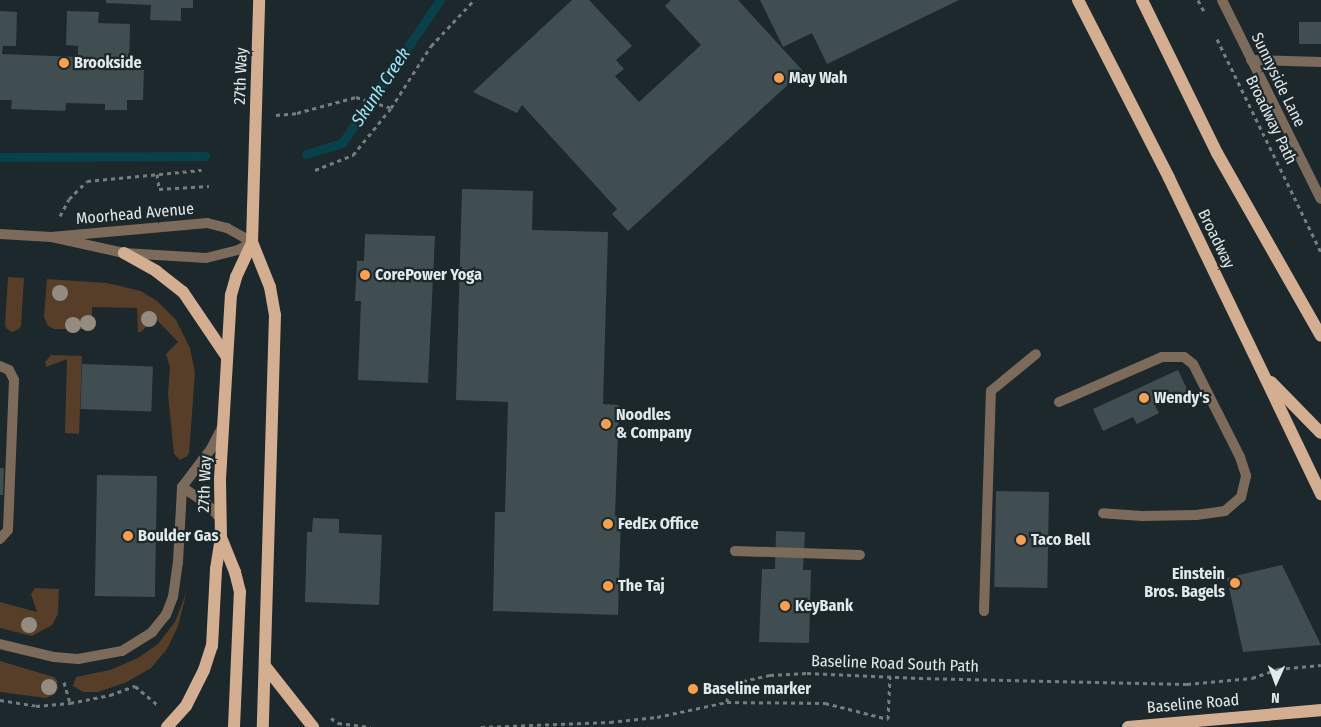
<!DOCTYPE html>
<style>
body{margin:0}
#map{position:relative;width:1321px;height:727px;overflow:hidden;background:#1c282b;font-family:"Fira Sans Condensed",sans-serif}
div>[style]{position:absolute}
.green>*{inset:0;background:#573e29}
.stream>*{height:9px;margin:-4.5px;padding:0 4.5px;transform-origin:4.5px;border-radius:4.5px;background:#09414a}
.building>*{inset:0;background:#414e51;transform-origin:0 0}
.path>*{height:3px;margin-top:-1.5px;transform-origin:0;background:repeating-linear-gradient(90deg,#747d80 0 4px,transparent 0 8px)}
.service>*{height:10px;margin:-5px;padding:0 5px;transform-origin:5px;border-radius:5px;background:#7c6a5b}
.minor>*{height:10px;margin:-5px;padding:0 5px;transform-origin:5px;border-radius:5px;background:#7c6a5b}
.tertiary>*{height:10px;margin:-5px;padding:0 5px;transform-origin:5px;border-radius:5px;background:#7c6a5b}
.primary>*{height:12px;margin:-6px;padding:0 6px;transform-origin:6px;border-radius:6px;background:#d3ae90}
.trees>*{width:16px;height:16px;margin:-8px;border-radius:50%;background:#948b81}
.dots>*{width:14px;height:14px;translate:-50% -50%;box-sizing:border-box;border:2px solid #1c282b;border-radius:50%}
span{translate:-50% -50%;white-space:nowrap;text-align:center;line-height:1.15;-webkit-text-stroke:4.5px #1c282b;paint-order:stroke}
.poi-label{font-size:16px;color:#e2e9eb;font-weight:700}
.left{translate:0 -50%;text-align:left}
.right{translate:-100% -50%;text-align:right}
.street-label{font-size:16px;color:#e2e9eb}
.water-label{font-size:18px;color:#9ae9f9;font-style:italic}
.north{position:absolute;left:1251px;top:657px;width:50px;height:50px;-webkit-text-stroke:4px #1c282b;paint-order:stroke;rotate:182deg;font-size:14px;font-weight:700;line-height:20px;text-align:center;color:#e2e9eb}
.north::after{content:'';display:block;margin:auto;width:18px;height:22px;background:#e2e9eb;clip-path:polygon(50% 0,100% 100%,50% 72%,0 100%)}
</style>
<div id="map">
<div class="green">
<div style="clip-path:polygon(8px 277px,24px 278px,21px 326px,19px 329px,12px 332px,6px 328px,5px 324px)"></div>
<div style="clip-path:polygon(47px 279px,107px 283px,141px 291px,157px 301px,176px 320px,190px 348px,195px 373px,189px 453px,187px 456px,180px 460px,174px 454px,168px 394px,170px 367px,166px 354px,178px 342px,155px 318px,141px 332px,138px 332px,137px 308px,92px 307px,92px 329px,54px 329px,48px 326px,44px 317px)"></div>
<div style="clip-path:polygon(51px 355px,82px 356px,79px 434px,65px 433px,67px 359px,46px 367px,45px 362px)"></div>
<div style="clip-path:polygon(35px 588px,59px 589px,58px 614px,52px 625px,32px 636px,0 628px,0 602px,37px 612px,31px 594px)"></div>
<div style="clip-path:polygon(187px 591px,178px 626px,167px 649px,151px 668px,127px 682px,98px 692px,83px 692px,73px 686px,76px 677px,110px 670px,138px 658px,158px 644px,175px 622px)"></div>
<div style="clip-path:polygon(0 661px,54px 677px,57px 680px,58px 688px,55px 694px,46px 698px,0 692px)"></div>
</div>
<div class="stream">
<div style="left:306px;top:154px;width:38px;rotate:-17deg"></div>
<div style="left:342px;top:143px;width:173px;rotate:-55.6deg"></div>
<div style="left:0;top:157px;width:205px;rotate:-0.3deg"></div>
</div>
<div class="building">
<div style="clip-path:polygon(106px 0,193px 0,193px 8px,181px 8px,181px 21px,150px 20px,151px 5px,106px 3px)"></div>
<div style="clip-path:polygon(572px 0,589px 0,632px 46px,616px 60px,624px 69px,615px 76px,639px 102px,701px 45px,665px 6px,671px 0,738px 0,803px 71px,628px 231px,612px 214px,617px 209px,522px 105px,517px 113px,473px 92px)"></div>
<div style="clip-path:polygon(760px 0,959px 0,827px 64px,812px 33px,783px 47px)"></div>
<div style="clip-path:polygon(0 11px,17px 12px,16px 46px,3px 46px,2px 54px,78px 57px,78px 46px,66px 45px,67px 11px,99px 12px,98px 23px,130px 24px,129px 69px,144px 70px,143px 100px,127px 100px,127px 110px,105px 110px,105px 104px,66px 103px,65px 111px,11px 109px,12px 100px,0 100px)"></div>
<div style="left:1299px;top:22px;width:22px;height:22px"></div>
<div style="clip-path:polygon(462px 189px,533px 191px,532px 230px,608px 232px,603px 404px,619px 405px,615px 516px,621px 516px,618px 615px,493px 611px,495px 512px,505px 512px,508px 402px,456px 400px)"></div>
<div style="clip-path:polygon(365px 234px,435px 236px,428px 383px,358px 380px,361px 301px,355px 301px,357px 261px,364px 261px)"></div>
<div style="left:82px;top:364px;width:71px;height:45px;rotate:2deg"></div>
<div style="clip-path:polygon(1178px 370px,1188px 391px,1155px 406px,1159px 413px,1137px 424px,1133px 417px,1103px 431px,1093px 409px)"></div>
<div style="clip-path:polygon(0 468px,4px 468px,3px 495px,0 495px)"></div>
<div style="left:97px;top:475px;width:60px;height:121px;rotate:1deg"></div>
<div style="left:996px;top:491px;width:53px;height:96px;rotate:1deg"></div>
<div style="clip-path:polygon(313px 518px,339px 519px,339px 533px,382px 535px,379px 605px,305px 602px,307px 532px,312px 532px)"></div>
<div style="clip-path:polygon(776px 531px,805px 532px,803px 570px,811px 570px,809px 643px,759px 642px,762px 569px,775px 569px)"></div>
<div style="clip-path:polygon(1282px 565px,1321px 645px,1243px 652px,1227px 578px)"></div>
</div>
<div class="path">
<div style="left:1198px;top:0;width:15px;rotate:62deg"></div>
<div style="left:1217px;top:39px;width:237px;rotate:64deg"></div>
<div style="left:276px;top:115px;width:21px;rotate:-5deg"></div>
<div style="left:297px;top:113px;width:61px;rotate:-15.2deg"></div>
<div style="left:356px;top:97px;width:37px;rotate:17deg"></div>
<div style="left:315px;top:170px;width:41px;rotate:-21.5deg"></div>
<div style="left:353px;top:155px;width:60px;rotate:-51deg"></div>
<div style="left:391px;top:108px;width:74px;rotate:-57.2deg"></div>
<div style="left:431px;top:46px;width:63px;rotate:-46.9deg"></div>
<div style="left:157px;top:174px;width:15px;rotate:82deg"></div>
<div style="left:159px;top:189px;width:50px;rotate:-3.4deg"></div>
<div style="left:60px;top:216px;width:19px;rotate:-62deg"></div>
<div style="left:69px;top:199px;width:25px;rotate:-45deg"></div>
<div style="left:87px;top:181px;width:115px;rotate:-5.5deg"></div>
<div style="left:64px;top:682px;width:22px;rotate:74deg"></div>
<div style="left:0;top:700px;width:36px;rotate:9deg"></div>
<div style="left:36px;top:706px;width:34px;rotate:-5deg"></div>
<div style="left:70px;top:703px;width:41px;rotate:-11.3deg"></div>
<div style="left:110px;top:695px;width:27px;rotate:-20deg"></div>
<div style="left:135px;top:686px;width:31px;rotate:40deg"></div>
<div style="left:727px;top:702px;width:9px;rotate:-84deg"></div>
<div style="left:728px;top:693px;width:12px;rotate:-55deg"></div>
<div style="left:735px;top:683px;width:36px;rotate:-13deg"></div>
<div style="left:770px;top:675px;width:37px;rotate:-3deg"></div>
<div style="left:807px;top:673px;width:112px;rotate:2.6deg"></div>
<div style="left:919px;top:678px;width:268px;rotate:1.3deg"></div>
<div style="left:1187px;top:684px;width:65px;rotate:-5.3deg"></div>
<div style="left:1252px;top:678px;width:28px;rotate:-19deg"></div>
<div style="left:1278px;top:669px;width:43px;rotate:-5.3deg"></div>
<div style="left:331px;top:718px;width:9px;rotate:36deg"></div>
<div style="left:338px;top:723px;width:33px;rotate:7deg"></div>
<div style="left:481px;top:727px;width:129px;rotate:-2.2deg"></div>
<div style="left:610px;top:722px;width:47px;rotate:-6.1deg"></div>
<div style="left:657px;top:717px;width:72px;rotate:-12.1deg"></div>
<div style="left:727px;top:702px;width:98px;rotate:0.6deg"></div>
<div style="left:825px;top:703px;width:65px;rotate:14.3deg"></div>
<div style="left:888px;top:719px;width:42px;rotate:-87.3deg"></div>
</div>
<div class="service">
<div style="left:1251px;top:60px;width:70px;rotate:1.6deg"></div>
<div style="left:0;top:366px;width:10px;rotate:24deg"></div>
<div style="left:9px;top:370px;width:11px;rotate:63deg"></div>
<div style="left:14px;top:380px;width:150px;rotate:92.3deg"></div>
<div style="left:8px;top:530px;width:12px;rotate:132deg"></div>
<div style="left:1059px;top:402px;width:112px;rotate:-23.6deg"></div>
<div style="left:1162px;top:357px;width:22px"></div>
<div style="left:1184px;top:357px;width:11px;rotate:38deg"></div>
<div style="left:1193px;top:364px;width:104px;rotate:63.2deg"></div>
<div style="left:1240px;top:457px;width:20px;rotate:72deg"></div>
<div style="left:1246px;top:476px;width:22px;rotate:103deg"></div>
<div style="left:1241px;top:497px;width:21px;rotate:139deg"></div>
<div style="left:1225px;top:511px;width:29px;rotate:172deg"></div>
<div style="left:1196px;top:515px;width:54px;rotate:178.9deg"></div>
<div style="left:1142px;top:516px;width:39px;rotate:-176deg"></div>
<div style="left:735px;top:551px;width:125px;rotate:1.8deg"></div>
<div style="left:984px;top:611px;width:220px;rotate:-88.2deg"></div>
<div style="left:991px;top:391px;width:58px;rotate:-39.4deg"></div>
</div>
<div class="minor">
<div style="left:1222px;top:0;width:222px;rotate:63.6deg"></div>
<div style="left:182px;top:487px;width:29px;rotate:34deg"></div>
<div style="left:206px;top:503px;width:19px;rotate:47deg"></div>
<div style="left:0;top:644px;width:56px;rotate:13.5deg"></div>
<div style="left:54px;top:657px;width:24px;rotate:5deg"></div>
<div style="left:78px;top:659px;width:45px;rotate:-10.3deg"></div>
<div style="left:122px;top:651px;width:36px;rotate:-32deg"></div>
<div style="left:152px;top:632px;width:22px;rotate:-51deg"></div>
<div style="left:166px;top:615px;width:19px;rotate:-69deg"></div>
<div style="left:173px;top:597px;width:35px;rotate:-82deg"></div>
<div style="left:178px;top:562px;width:75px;rotate:-86.9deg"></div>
<div style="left:182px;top:487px;width:48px;rotate:-52.7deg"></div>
<div style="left:211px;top:449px;width:25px;rotate:-63deg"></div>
</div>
<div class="tertiary">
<div style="left:0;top:234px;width:51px;rotate:3.4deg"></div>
<div style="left:51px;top:237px;width:157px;rotate:-5.1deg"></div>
<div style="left:207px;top:223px;width:21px;rotate:14deg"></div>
<div style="left:227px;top:228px;width:29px;rotate:29deg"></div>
<div style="left:252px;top:242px;width:16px;rotate:150deg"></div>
<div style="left:238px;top:250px;width:33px;rotate:166deg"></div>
<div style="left:206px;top:258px;width:82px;rotate:-176.5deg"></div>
<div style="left:124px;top:253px;width:75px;rotate:-167.6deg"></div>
</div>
<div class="primary">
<div style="left:1078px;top:0;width:200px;rotate:62.9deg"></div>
<div style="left:1169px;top:178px;width:351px;rotate:64.3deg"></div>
<div style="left:1142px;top:0;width:170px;rotate:63.9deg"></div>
<div style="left:1217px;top:153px;width:210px;rotate:60.4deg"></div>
<div style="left:252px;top:242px;width:48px;rotate:68.2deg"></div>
<div style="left:270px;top:287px;width:28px;rotate:80deg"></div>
<div style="left:275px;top:315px;width:412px;rotate:91.7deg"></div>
<div style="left:124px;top:253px;width:37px;rotate:29deg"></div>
<div style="left:156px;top:271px;width:34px;rotate:38deg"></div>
<div style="left:183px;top:292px;width:78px;rotate:55.9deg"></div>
<div style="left:1271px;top:382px;width:71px;rotate:45.6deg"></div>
<div style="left:265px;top:666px;width:78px;rotate:51.8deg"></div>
<div style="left:167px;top:727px;width:28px;rotate:-48deg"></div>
<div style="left:186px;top:706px;width:40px;rotate:-63.4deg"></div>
<div style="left:204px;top:670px;width:25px;rotate:-72deg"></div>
<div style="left:212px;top:646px;width:77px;rotate:-87deg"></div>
<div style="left:216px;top:569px;width:31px;rotate:-81deg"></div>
<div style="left:234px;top:727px;width:135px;rotate:-87.5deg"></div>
<div style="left:240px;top:592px;width:21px;rotate:-104deg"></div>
<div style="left:235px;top:572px;width:37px;rotate:-112deg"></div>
<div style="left:221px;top:538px;width:59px;rotate:-91deg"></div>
<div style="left:220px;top:479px;width:184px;rotate:-86.6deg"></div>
<div style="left:231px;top:295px;width:19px;rotate:-74deg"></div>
<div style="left:236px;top:277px;width:38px;rotate:-65deg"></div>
<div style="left:252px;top:242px;width:242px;rotate:-88.3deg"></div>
<div style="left:1128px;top:727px;width:194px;rotate:-5deg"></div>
</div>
<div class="trees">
<div style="left:60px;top:293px"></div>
<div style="left:149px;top:319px"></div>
<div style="left:88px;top:323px"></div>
<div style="left:73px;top:325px"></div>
<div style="left:29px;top:625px"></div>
<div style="left:49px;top:687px"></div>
</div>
<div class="dots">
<div style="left:64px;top:63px;background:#f99f4d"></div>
<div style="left:779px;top:78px;background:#f99f4d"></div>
<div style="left:365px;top:275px;background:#f99f4d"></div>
<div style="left:1144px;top:398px;background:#f99f4d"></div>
<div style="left:606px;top:424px;background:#f99f4d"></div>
<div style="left:608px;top:524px;background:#f99f4d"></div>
<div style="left:128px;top:536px;background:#f99f4d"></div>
<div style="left:1021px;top:540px;background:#f99f4d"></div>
<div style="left:1235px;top:583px;background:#f99f4d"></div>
<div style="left:608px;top:586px;background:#f99f4d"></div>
<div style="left:785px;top:606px;background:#f99f4d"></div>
<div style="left:693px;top:689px;background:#f99f4d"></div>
</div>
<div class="poi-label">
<span class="left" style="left:74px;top:63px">Brookside</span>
<span class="left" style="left:789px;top:78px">May Wah</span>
<span class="left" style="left:375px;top:275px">CorePower Yoga</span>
<span class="left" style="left:1154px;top:398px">Wendy's</span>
<span class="left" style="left:616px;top:424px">Noodles<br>&amp; Company</span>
<span class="left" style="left:618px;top:524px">FedEx Office</span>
<span class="left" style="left:138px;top:536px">Boulder Gas</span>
<span class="left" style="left:1031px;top:540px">Taco Bell</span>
<span class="right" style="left:1225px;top:583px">Einstein<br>Bros. Bagels</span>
<span class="left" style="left:618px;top:586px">The Taj</span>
<span class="left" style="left:795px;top:606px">KeyBank</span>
<span class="left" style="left:703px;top:689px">Baseline marker</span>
</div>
<div class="street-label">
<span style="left:241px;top:76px;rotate:-88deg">27th Way</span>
<span style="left:1278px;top:80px;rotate:64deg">Sunnyside Lane</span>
<span style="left:1271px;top:120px;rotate:64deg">Broadway Path</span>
<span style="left:135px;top:214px;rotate:-5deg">Moorhead Avenue</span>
<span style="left:1216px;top:239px;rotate:64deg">Broadway</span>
<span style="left:205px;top:484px;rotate:-88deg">27th Way</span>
<span style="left:895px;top:664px;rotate:2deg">Baseline Road South Path</span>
<span style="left:1193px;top:704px;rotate:-5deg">Baseline Road</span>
</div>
<div class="water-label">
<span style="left:381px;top:87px;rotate:-56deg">Skunk Creek</span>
</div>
<div class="north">N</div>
</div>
